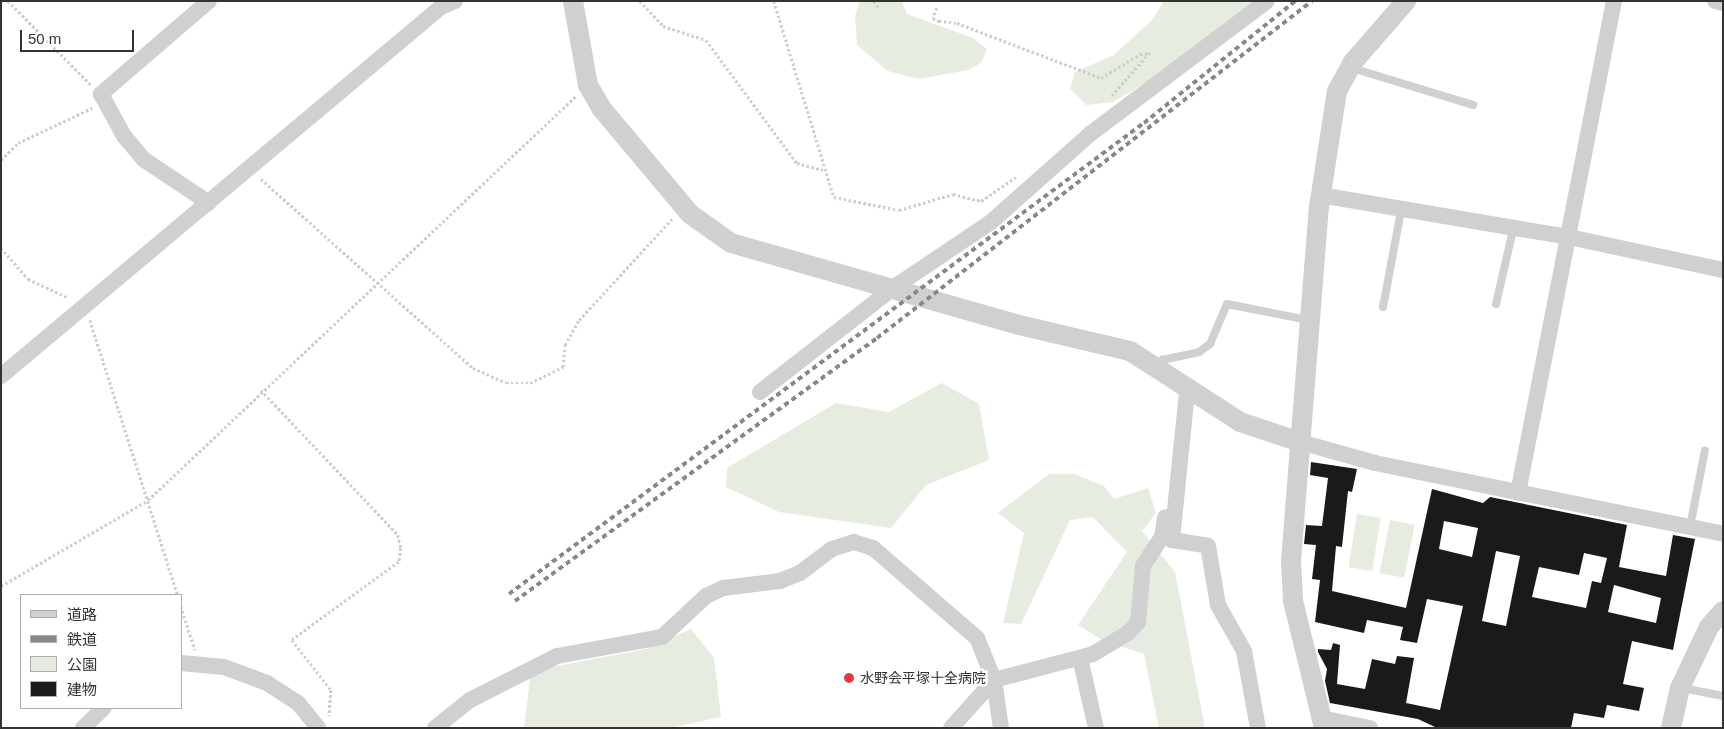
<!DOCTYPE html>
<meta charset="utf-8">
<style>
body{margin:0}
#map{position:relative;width:1724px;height:729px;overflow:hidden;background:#fff;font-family:Helvetica,"Noto Sans JP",sans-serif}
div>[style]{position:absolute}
.green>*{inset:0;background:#e6ecdf;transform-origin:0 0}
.building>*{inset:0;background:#1a1a1a}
.path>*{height:2.5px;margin-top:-1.25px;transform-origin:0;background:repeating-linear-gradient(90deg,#cdcdcd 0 2.5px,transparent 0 5px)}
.service>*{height:8px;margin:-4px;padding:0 4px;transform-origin:4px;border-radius:4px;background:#d0d0d0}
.minor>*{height:16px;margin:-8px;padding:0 8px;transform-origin:8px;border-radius:8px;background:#d0d0d0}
.tertiary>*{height:20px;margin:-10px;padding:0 10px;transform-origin:10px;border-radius:10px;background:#d0d0d0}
.rail>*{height:4px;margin-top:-2px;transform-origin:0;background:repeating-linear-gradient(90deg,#888 0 5px,transparent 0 9px)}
.dots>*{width:14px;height:14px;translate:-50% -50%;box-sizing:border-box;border:2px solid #fff;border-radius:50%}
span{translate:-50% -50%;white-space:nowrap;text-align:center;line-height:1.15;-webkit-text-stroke:5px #fff;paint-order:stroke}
.poi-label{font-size:14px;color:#333}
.left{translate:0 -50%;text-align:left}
.frame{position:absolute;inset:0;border:2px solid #333;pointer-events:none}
.legend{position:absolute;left:20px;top:594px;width:162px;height:115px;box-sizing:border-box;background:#fff;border:1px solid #adadad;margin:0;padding:6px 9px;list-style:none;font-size:15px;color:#333}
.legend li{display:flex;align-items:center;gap:10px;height:25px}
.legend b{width:25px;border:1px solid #adadad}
.scale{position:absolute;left:20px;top:30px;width:114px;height:22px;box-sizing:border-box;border:2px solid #333;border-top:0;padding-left:6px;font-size:15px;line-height:18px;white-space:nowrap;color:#333;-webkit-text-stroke:4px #fff;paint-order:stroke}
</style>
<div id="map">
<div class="green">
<div style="clip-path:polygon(860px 1px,902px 1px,907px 14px,973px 38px,987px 49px,981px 63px,968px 70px,918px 79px,888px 71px,857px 45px,855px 16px)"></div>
<div style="clip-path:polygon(1164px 1px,1258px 1px,1159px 75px,1113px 102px,1086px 105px,1070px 89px,1075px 72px,1114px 55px,1152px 20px)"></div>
<div style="clip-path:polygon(942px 383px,979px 404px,989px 460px,926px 485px,891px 528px,779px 512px,726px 487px,727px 468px,836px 403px,889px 412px)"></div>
<div style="clip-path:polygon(1049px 474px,1074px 474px,1104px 486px,1114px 499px,1148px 488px,1156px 513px,1142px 531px,1175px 572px,1205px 728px,1159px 728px,1144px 654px,1104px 641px,1078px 625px,1127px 552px,1093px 517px,1070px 520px,1021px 624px,1003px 623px,1024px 533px,998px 513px)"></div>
<div style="left:1357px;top:514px;width:24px;height:54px;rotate:9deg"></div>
<div style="left:1390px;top:520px;width:25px;height:54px;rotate:11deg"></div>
<div style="clip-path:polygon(691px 629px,714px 658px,721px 717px,670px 728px,524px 728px,531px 671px,646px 649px)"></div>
</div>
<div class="building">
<div style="clip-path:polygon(evenodd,1311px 462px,1357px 469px,1352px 492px,1348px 491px,1342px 547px,1336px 546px,1332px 591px,1406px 608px,1432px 489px,1483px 503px,1490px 497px,1627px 525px,1619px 567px,1666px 576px,1673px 535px,1695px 539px,1673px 650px,1632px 641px,1623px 684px,1644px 688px,1639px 711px,1607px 705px,1604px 718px,1574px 713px,1571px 728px,1437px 728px,1418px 719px,1330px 703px,1325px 681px,1327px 669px,1318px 652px,1318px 649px,1331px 650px,1333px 643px,1340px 645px,1337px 684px,1365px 689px,1372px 659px,1395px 664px,1397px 656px,1414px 658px,1406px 703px,1440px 710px,1463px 606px,1427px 599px,1417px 643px,1400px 640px,1403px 627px,1367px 620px,1364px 633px,1315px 622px,1320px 580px,1312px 579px,1316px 545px,1304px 544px,1306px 525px,1322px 526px,1328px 478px,1310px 475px,1311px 462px,1444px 521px,1478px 528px,1472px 557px,1439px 549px,1444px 521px,1311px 462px,1496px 551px,1520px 556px,1506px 626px,1482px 621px,1496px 551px,1311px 462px,1584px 553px,1607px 558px,1601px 583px,1592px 581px,1586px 608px,1532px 597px,1539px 567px,1579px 575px,1584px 553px,1311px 462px,1614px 585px,1661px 598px,1656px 623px,1608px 612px,1614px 585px)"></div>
</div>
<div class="path">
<div style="left:8px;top:1px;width:118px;rotate:45.3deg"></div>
<div style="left:640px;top:1px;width:34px;rotate:47deg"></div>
<div style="left:663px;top:26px;width:45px;rotate:18deg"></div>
<div style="left:706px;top:40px;width:153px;rotate:53.5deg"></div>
<div style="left:797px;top:163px;width:27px;rotate:15deg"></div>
<div style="left:774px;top:1px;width:205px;rotate:73deg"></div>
<div style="left:834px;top:197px;width:66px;rotate:11.3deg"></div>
<div style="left:899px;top:210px;width:56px;rotate:-16.5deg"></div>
<div style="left:953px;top:194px;width:29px;rotate:14deg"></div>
<div style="left:981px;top:201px;width:42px;rotate:-34.4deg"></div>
<div style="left:874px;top:1px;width:10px;rotate:53deg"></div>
<div style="left:937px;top:8px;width:11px;rotate:112deg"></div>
<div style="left:933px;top:18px;width:7px;rotate:27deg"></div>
<div style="left:939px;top:21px;width:18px;rotate:6deg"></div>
<div style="left:957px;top:23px;width:154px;rotate:20.9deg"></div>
<div style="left:1101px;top:78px;width:46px;rotate:-31.6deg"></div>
<div style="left:1140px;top:54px;width:10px;rotate:-6deg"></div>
<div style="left:1150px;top:53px;width:57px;rotate:131.5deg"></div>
<div style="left:1px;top:160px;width:24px;rotate:-45deg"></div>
<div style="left:18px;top:143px;width:82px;rotate:-25.3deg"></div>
<div style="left:261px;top:179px;width:284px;rotate:41.7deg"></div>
<div style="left:473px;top:368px;width:36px;rotate:24deg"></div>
<div style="left:506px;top:383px;width:24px"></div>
<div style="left:530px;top:383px;width:37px;rotate:-26deg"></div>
<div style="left:563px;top:367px;width:22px;rotate:-85deg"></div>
<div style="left:565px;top:345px;width:29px;rotate:-61deg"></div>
<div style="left:579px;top:320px;width:137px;rotate:-47.4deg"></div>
<div style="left:1px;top:248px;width:41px;rotate:48.9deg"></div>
<div style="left:28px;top:279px;width:45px;rotate:24.9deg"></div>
<div style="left:90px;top:320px;width:289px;rotate:72.3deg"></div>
<div style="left:261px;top:390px;width:199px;rotate:46.6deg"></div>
<div style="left:398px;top:535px;width:13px;rotate:77deg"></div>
<div style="left:401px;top:548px;width:14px;rotate:98deg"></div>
<div style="left:399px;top:562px;width:132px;rotate:143.9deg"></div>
<div style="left:292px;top:640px;width:63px;rotate:52deg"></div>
<div style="left:331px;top:690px;width:26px;rotate:94deg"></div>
<div style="left:1px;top:586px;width:170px;rotate:-30.3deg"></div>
<div style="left:148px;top:500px;width:589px;rotate:-43.35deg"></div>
<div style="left:181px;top:606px;width:46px;rotate:72.3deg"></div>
</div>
<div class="service">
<div style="left:1352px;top:68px;width:127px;rotate:17deg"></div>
<div style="left:1496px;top:304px;width:76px;rotate:-77.1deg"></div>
<div style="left:1383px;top:307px;width:98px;rotate:-79.4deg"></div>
<div style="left:1157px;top:367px;width:9px;rotate:-54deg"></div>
<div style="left:1162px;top:360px;width:38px;rotate:-12deg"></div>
<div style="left:1199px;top:352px;width:14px;rotate:-36deg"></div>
<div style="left:1210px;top:344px;width:43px;rotate:-67deg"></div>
<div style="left:1227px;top:304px;width:83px;rotate:11.2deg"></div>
<div style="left:1690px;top:527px;width:78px;rotate:-79deg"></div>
<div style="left:1682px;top:688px;width:42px;rotate:11deg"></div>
</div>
<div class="minor">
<div style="left:209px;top:1px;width:143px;rotate:139.3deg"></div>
<div style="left:101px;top:94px;width:48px;rotate:61.3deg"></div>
<div style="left:124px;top:136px;width:30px;rotate:50deg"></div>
<div style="left:143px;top:159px;width:79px;rotate:33.7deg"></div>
<div style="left:1715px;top:1px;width:8px;rotate:14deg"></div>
<div style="left:1320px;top:195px;width:253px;rotate:9.6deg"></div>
<div style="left:1569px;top:237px;width:157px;rotate:12.1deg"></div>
<div style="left:1px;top:376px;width:574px;rotate:-39.98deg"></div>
<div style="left:441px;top:7px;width:15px;rotate:-23deg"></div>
<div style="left:760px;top:392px;width:169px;rotate:-38deg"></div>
<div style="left:893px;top:288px;width:118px;rotate:-34deg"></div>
<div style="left:991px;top:222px;width:132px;rotate:-41.6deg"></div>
<div style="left:1090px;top:134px;width:221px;rotate:-36.9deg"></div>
<div style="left:1187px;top:392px;width:149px;rotate:95.8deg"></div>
<div style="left:1172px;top:540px;width:36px;rotate:9deg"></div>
<div style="left:1208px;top:546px;width:60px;rotate:80.4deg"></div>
<div style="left:1218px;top:605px;width:53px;rotate:60.5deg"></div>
<div style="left:1244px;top:651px;width:78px;rotate:79.7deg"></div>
<div style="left:1300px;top:442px;width:78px;rotate:15.6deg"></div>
<div style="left:1375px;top:463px;width:355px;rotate:11.5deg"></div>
<div style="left:1518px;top:493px;width:501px;rotate:-78.96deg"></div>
<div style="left:1080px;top:658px;width:72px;rotate:77.1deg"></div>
<div style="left:181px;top:663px;width:43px;rotate:5.3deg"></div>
<div style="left:224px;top:667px;width:46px;rotate:20.4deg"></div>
<div style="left:267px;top:683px;width:37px;rotate:33deg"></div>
<div style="left:298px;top:703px;width:32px;rotate:51deg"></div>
<div style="left:1321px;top:718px;width:50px;rotate:11.5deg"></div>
<div style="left:83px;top:728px;width:29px;rotate:-44deg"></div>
<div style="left:435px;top:728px;width:45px;rotate:-38.7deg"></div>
<div style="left:470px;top:700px;width:97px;rotate:-26.8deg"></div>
<div style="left:557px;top:656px;width:107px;rotate:-10.3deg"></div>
<div style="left:662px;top:637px;width:60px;rotate:-43deg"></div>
<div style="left:706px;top:596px;width:19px;rotate:-25deg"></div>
<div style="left:723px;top:588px;width:57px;rotate:-7deg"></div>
<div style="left:780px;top:581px;width:22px;rotate:-22deg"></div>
<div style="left:800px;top:573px;width:40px;rotate:-37deg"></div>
<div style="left:832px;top:549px;width:23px;rotate:-18deg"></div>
<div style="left:854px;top:542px;width:20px;rotate:18deg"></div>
<div style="left:873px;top:548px;width:138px;rotate:40.9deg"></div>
<div style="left:977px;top:638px;width:45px;rotate:68deg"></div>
<div style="left:994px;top:680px;width:49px;rotate:81.7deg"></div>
<div style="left:951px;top:728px;width:64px;rotate:-48.1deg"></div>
<div style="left:994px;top:680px;width:102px;rotate:-14.7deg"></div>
<div style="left:1093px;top:654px;width:41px;rotate:-31deg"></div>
<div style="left:1128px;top:633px;width:15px;rotate:-48deg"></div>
<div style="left:1138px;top:622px;width:56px;rotate:-84.9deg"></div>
<div style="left:1143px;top:566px;width:35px;rotate:-57deg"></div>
<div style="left:1162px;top:537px;width:20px;rotate:-81deg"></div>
</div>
<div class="tertiary">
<div style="left:573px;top:1px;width:85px;rotate:79.9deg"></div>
<div style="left:588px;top:85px;width:28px;rotate:60deg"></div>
<div style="left:602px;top:109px;width:137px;rotate:50deg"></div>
<div style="left:690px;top:214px;width:50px;rotate:35.3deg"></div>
<div style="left:731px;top:243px;width:299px;rotate:15.9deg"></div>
<div style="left:1019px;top:325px;width:114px;rotate:13.2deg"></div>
<div style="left:1130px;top:351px;width:131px;rotate:32.8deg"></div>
<div style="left:1240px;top:422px;width:63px;rotate:18.4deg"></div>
<div style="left:1324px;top:728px;width:131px;rotate:-103.7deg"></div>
<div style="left:1293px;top:601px;width:40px;rotate:-92.9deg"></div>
<div style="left:1291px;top:561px;width:355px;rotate:-85.5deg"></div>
<div style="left:1319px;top:207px;width:117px;rotate:-81.2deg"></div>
<div style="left:1337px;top:91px;width:33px;rotate:-61deg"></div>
<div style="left:1353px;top:62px;width:81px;rotate:-49deg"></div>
<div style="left:1671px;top:728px;width:41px;rotate:-77.3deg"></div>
<div style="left:1680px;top:688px;width:68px;rotate:-64.6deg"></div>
<div style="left:1709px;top:627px;width:21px;rotate:-49deg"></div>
</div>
<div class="rail">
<div style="left:509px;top:594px;width:791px;rotate:-36.57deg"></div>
<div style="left:1144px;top:123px;width:194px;rotate:-38.9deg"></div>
<div style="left:515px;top:601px;width:447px;rotate:-36deg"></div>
<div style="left:877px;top:338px;width:550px;rotate:-37.77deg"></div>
</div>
<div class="dots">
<div style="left:849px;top:678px;background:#e63946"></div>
</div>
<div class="poi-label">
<span class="left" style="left:860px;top:678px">水野会平塚十全病院</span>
</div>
<div class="frame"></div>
<ul class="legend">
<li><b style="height:6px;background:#d0d0d0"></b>道路</li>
<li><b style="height:6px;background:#888"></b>鉄道</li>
<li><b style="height:14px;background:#e6ecdf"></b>公園</li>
<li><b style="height:14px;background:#1a1a1a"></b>建物</li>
</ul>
<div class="scale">50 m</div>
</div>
